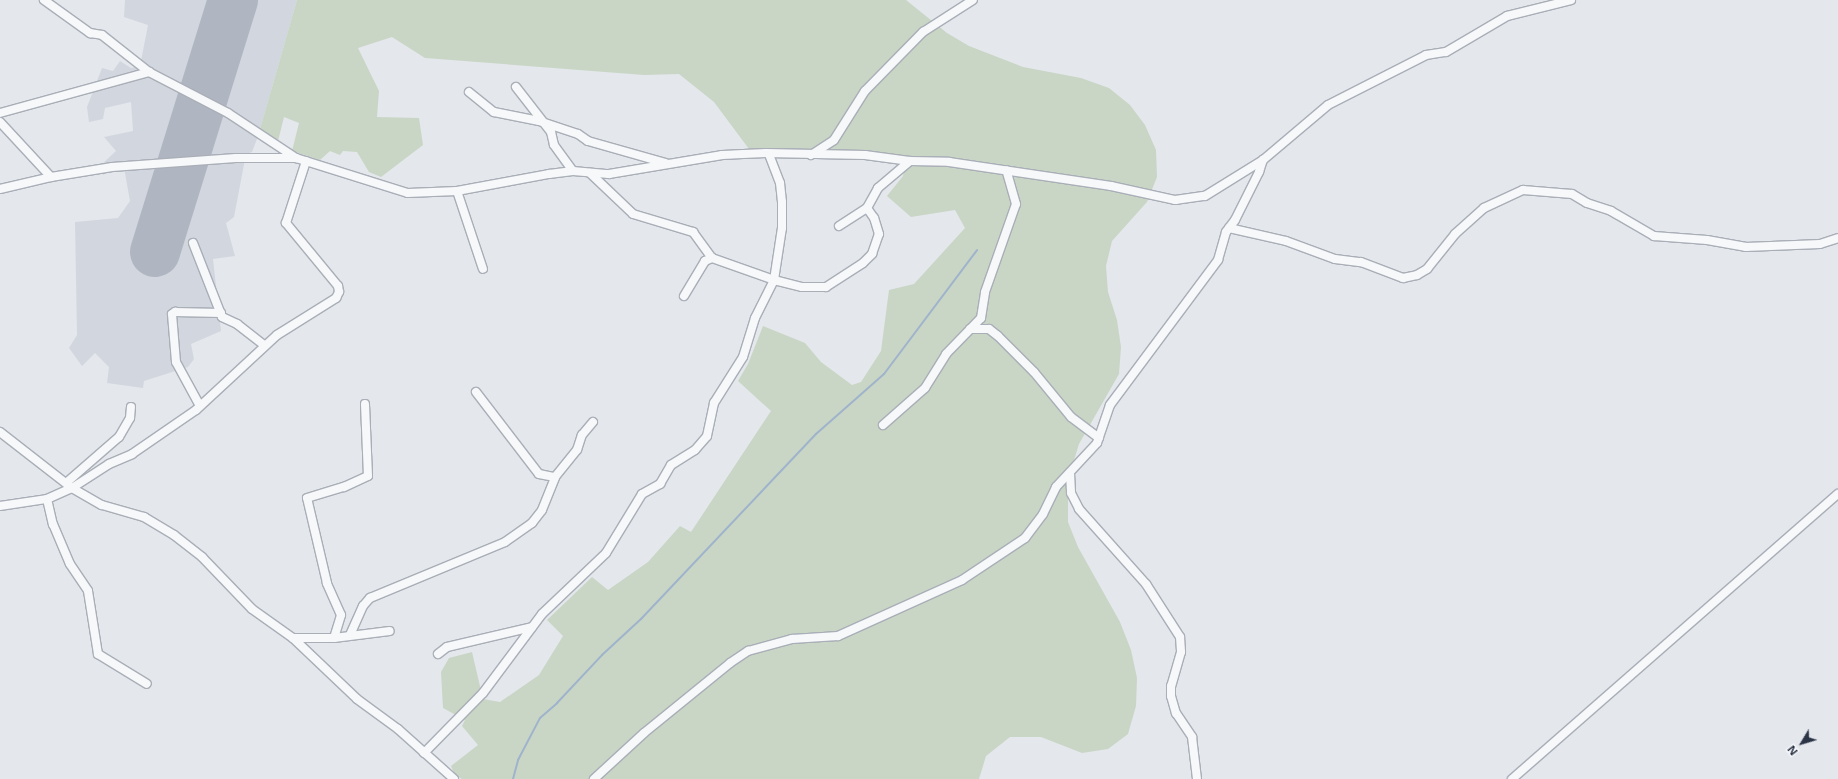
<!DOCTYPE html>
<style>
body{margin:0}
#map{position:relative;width:1838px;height:779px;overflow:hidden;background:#e4e7ec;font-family:"Noto Sans",sans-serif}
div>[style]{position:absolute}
.built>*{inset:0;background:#d2d6de}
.green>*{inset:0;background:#c9d6c5}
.stream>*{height:2px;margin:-1px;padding:0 1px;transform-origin:1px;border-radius:1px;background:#9fb4cc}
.runway>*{height:50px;margin:-25px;padding:0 25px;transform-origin:25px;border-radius:25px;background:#b0b6c1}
.roads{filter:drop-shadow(1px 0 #a9aeb7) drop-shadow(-1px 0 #a9aeb7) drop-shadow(0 1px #a9aeb7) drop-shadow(0 -1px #a9aeb7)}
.street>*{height:8px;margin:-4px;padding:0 4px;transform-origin:4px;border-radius:4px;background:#f7f8fa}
span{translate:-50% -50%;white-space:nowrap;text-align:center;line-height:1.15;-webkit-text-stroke:3.5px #f4f6f9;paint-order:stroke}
.north{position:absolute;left:1782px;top:723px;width:40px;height:40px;-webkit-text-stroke:3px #f4f6f9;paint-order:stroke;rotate:232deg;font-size:11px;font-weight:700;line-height:16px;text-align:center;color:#2b3445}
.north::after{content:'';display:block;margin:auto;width:14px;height:18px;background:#2b3445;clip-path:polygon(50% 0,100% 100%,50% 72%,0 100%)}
</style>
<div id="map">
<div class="built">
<div style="clip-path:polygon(125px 0,297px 0,258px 136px,252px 152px,246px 154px,234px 217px,226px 223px,235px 256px,213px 259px,221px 331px,191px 344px,194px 359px,188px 367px,144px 381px,143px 388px,107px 383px,109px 367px,95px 353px,82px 366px,69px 348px,77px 335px,75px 222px,118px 218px,130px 201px,123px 162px,103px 175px,101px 165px,116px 151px,104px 137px,133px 131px,131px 102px,105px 108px,103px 119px,89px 122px,87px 107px,102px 68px,113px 71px,120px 61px,131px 68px,140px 66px,148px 25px,124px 17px)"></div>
</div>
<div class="green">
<div style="clip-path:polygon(297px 0,906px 0,947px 33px,969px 46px,1023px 67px,1081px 78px,1109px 88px,1130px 105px,1145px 125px,1156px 150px,1157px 177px,1147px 202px,1112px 241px,1106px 266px,1108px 292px,1117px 320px,1121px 347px,1119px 374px,1079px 444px,1071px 470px,1068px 496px,1068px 522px,1078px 547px,1120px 622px,1131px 650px,1137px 678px,1136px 706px,1128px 734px,1108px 749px,1082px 753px,1041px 737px,1010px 737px,986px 756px,979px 779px,462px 779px,455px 775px,451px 766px,478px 745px,462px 726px,465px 720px,443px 708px,441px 672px,449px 658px,472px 652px,483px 699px,500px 702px,539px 675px,563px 636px,547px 620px,592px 577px,608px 590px,648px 562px,680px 526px,691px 532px,771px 411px,738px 381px,748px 364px,763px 326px,805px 343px,821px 362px,852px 385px,861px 382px,881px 351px,889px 290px,914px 284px,965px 228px,955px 210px,911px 217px,887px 196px,903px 176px,906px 160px,749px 149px,714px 102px,679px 74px,644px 75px,425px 58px,392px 37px,358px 48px,379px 91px,377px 117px,419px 118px,423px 145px,381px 177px,369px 172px,357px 152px,343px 151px,340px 155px,330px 151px,320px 160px,292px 151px,299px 123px,284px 117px,277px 145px,258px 136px)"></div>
</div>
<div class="stream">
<div style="left:513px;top:779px;width:20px;rotate:-75deg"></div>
<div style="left:518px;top:760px;width:47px;rotate:-62.4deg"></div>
<div style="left:540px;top:718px;width:23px;rotate:-41deg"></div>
<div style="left:557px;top:703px;width:66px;rotate:-46.8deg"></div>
<div style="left:602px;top:655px;width:53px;rotate:-42.7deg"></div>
<div style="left:641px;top:619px;width:255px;rotate:-46.6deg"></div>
<div style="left:816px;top:434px;width:91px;rotate:-41.4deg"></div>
<div style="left:884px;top:374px;width:155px;rotate:-53.1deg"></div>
</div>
<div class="runway">
<div style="left:155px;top:252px;width:264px;rotate:-72.8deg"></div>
</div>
<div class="roads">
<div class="street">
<div style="left:44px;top:0;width:57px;rotate:35.7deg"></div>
<div style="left:90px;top:33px;width:12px;rotate:9deg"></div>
<div style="left:102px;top:35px;width:60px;rotate:38.2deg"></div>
<div style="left:149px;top:72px;width:89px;rotate:27.4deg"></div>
<div style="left:228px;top:113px;width:82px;rotate:33.5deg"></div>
<div style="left:296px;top:158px;width:117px;rotate:17.4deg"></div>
<div style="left:408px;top:193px;width:49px;rotate:-2.3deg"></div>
<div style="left:457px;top:191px;width:94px;rotate:-10.5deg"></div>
<div style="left:549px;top:174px;width:24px;rotate:-7deg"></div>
<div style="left:573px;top:171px;width:36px;rotate:5deg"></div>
<div style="left:609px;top:174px;width:115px;rotate:-9.5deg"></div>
<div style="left:722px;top:155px;width:44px;rotate:-2.6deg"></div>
<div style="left:766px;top:153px;width:99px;rotate:1.2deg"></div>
<div style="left:865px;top:155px;width:45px;rotate:7.6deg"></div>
<div style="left:910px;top:161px;width:39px;rotate:1deg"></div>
<div style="left:949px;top:162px;width:164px;rotate:8.4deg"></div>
<div style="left:1111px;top:186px;width:66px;rotate:12.3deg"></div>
<div style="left:1175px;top:200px;width:30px;rotate:-8deg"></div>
<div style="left:1205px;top:196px;width:68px;rotate:-31.8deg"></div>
<div style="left:1263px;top:160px;width:85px;rotate:-40.2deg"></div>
<div style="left:1328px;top:105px;width:110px;rotate:-27deg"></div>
<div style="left:1426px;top:55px;width:20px;rotate:-9deg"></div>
<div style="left:1446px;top:52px;width:71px;rotate:-30.5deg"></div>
<div style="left:1507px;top:16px;width:66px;rotate:-14deg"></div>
<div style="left:516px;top:87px;width:57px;rotate:52.1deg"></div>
<div style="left:551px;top:132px;width:13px;rotate:77deg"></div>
<div style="left:554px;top:145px;width:32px;rotate:54deg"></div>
<div style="left:469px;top:92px;width:32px;rotate:39deg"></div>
<div style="left:494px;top:112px;width:46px;rotate:11.3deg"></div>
<div style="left:539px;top:121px;width:41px;rotate:18.4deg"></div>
<div style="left:578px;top:134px;width:12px;rotate:35deg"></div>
<div style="left:588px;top:141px;width:81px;rotate:15.8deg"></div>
<div style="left:0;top:113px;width:155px;rotate:-15.4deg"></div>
<div style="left:0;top:122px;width:75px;rotate:47.2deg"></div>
<div style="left:811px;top:155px;width:27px;rotate:-33deg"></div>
<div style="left:834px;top:140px;width:58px;rotate:-57.7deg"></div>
<div style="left:865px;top:91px;width:83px;rotate:-45.5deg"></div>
<div style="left:923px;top:32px;width:59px;rotate:-32.6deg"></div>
<div style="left:590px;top:173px;width:59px;rotate:43.6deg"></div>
<div style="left:633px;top:214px;width:63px;rotate:16.7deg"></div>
<div style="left:693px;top:232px;width:32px;rotate:54deg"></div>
<div style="left:712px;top:258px;width:66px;rotate:19.5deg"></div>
<div style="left:774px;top:280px;width:29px;rotate:14deg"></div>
<div style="left:802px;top:287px;width:24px"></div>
<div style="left:826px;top:287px;width:44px;rotate:-33deg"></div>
<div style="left:863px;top:263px;width:13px;rotate:-45deg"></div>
<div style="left:872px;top:254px;width:21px;rotate:-71deg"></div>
<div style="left:879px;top:234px;width:17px;rotate:-107deg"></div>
<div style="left:874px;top:218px;width:12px;rotate:-125deg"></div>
<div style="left:0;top:189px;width:52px;rotate:-13.2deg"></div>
<div style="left:51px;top:177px;width:62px;rotate:-9.3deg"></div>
<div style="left:112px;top:167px;width:124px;rotate:-4.2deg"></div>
<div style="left:236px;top:158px;width:60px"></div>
<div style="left:457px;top:191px;width:82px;rotate:71.6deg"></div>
<div style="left:839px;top:226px;width:33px;rotate:-33deg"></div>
<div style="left:867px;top:208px;width:23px;rotate:-61deg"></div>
<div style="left:878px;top:188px;width:42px;rotate:-40.2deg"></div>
<div style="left:1229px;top:228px;width:58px;rotate:12.8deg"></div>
<div style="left:1286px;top:241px;width:52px;rotate:20.2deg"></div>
<div style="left:1335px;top:259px;width:26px;rotate:7deg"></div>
<div style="left:1361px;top:262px;width:45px;rotate:20.9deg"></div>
<div style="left:1403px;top:278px;width:14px;rotate:-12deg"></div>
<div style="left:1417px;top:275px;width:12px;rotate:-31deg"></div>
<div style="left:1427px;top:269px;width:45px;rotate:-51.3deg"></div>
<div style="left:1455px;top:234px;width:39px;rotate:-42deg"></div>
<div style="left:1484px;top:208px;width:43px;rotate:-24.8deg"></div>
<div style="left:1523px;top:190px;width:49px;rotate:4.7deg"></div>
<div style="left:1572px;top:194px;width:17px;rotate:31deg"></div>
<div style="left:1587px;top:203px;width:25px;rotate:18deg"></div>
<div style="left:1611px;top:211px;width:50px;rotate:30.2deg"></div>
<div style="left:1654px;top:236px;width:53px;rotate:4.3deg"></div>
<div style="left:1707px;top:240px;width:40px;rotate:10deg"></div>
<div style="left:1746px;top:247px;width:74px;rotate:-2.3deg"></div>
<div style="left:1820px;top:244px;width:19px;rotate:-18deg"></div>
<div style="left:193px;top:243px;width:79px;rotate:68.6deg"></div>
<div style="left:222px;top:317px;width:17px;rotate:25deg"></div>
<div style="left:237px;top:324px;width:34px;rotate:38deg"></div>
<div style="left:684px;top:296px;width:41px;rotate:-59deg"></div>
<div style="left:705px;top:261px;width:8px;rotate:-23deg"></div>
<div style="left:970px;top:329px;width:19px"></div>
<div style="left:989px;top:329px;width:11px;rotate:38deg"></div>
<div style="left:998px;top:336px;width:51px;rotate:45deg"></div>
<div style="left:1034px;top:372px;width:58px;rotate:50.6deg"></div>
<div style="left:1071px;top:417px;width:35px;rotate:37deg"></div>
<div style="left:476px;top:392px;width:103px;rotate:52.5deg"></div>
<div style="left:539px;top:474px;width:16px;rotate:11deg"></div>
<div style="left:200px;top:406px;width:50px;rotate:-118.6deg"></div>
<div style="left:176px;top:362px;width:48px;rotate:-94.8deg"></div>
<div style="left:172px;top:314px;width:4px;rotate:-34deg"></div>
<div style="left:175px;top:312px;width:46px;rotate:1.2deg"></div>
<div style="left:883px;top:425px;width:56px;rotate:-41.4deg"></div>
<div style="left:925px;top:388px;width:40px;rotate:-58deg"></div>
<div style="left:946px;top:354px;width:50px;rotate:-45.8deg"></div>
<div style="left:981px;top:318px;width:26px;rotate:-81deg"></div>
<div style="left:985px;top:292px;width:93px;rotate:-70.6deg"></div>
<div style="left:1016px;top:204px;width:35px;rotate:-106deg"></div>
<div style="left:0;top:432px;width:91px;rotate:37.9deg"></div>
<div style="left:72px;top:488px;width:34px;rotate:30deg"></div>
<div style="left:102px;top:505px;width:44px;rotate:15.9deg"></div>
<div style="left:144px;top:517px;width:35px;rotate:31deg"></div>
<div style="left:174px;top:535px;width:36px;rotate:38deg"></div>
<div style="left:202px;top:557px;width:72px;rotate:46.1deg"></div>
<div style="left:252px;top:609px;width:50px;rotate:35.3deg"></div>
<div style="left:293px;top:638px;width:88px;rotate:43.6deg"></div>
<div style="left:357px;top:699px;width:51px;rotate:36.2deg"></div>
<div style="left:398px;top:729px;width:75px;rotate:41.8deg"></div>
<div style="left:1070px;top:473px;width:20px;rotate:87deg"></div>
<div style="left:1071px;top:493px;width:18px;rotate:63deg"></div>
<div style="left:1079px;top:509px;width:101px;rotate:48.2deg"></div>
<div style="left:1146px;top:584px;width:63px;rotate:57.3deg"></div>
<div style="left:1180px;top:637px;width:15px;rotate:86deg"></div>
<div style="left:1181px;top:652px;width:35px;rotate:106deg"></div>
<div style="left:1171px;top:686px;width:10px;rotate:90deg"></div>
<div style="left:1171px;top:696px;width:18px;rotate:74deg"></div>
<div style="left:1176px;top:713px;width:29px;rotate:56deg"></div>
<div style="left:1192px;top:737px;width:42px;rotate:83.2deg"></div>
<div style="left:66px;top:483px;width:70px;rotate:-41deg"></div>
<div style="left:119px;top:437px;width:22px;rotate:-60deg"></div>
<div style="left:130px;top:418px;width:11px;rotate:-85deg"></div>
<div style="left:47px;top:499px;width:26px;rotate:77deg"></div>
<div style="left:53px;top:524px;width:43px;rotate:67deg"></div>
<div style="left:70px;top:564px;width:32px;rotate:56deg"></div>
<div style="left:88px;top:591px;width:64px;rotate:81deg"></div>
<div style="left:98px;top:654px;width:57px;rotate:31.5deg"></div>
<div style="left:0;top:506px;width:48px;rotate:-8.5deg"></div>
<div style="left:47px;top:499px;width:27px;rotate:-24deg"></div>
<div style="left:72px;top:488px;width:44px;rotate:-33deg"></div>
<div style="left:109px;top:464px;width:25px;rotate:-23deg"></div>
<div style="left:132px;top:454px;width:78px;rotate:-34.5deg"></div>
<div style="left:196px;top:410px;width:110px;rotate:-42.8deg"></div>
<div style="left:277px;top:335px;width:70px;rotate:-32.1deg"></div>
<div style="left:336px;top:298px;width:7px;rotate:-63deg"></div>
<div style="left:339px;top:292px;width:6px;rotate:-99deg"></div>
<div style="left:338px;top:286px;width:82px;rotate:-129.5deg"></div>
<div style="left:286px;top:223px;width:65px;rotate:-72.1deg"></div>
<div style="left:350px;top:635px;width:32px;rotate:-66deg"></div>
<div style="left:363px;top:606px;width:11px;rotate:-49deg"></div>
<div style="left:370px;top:598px;width:146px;rotate:-22.5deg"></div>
<div style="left:505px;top:542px;width:33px;rotate:-35deg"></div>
<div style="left:532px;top:523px;width:16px;rotate:-52deg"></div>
<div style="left:542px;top:510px;width:35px;rotate:-68deg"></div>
<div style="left:555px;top:477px;width:35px;rotate:-51deg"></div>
<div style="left:577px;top:450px;width:16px;rotate:-72deg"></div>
<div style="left:582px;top:435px;width:17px;rotate:-50deg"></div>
<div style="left:293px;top:638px;width:41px"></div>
<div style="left:334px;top:638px;width:56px;rotate:-7.1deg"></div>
<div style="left:334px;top:638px;width:24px;rotate:-73deg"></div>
<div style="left:341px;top:615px;width:35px;rotate:-114deg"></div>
<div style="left:327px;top:583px;width:87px;rotate:-103.2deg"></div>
<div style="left:307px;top:498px;width:39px;rotate:-17deg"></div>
<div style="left:344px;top:487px;width:26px;rotate:-25deg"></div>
<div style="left:368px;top:476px;width:72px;rotate:-92.4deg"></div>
<div style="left:438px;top:654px;width:11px;rotate:-38deg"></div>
<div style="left:447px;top:647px;width:87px;rotate:-13.2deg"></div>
<div style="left:424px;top:753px;width:84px;rotate:-45.5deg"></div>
<div style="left:483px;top:693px;width:99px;rotate:-53.2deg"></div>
<div style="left:542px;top:614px;width:88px;rotate:-43.6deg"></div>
<div style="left:606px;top:553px;width:69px;rotate:-58.6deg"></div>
<div style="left:642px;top:494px;width:21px;rotate:-29deg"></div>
<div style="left:660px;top:484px;width:22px;rotate:-60deg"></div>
<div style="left:671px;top:465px;width:28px;rotate:-32deg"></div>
<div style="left:695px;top:450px;width:18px;rotate:-49deg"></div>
<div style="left:707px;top:436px;width:34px;rotate:-78deg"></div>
<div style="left:714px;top:403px;width:54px;rotate:-57.8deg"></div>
<div style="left:743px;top:357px;width:41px;rotate:-72.9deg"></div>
<div style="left:755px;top:318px;width:42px;rotate:-63.4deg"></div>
<div style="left:774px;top:280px;width:53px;rotate:-81.3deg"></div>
<div style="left:782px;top:228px;width:26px;rotate:-90deg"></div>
<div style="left:782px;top:202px;width:19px;rotate:-96deg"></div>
<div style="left:780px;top:183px;width:31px;rotate:-111deg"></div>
<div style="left:594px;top:779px;width:68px;rotate:-42.6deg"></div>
<div style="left:644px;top:733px;width:111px;rotate:-39.1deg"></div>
<div style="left:730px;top:663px;width:22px;rotate:-34deg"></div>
<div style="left:748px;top:651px;width:46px;rotate:-15.3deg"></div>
<div style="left:792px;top:639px;width:46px;rotate:-3.7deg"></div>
<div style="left:838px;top:636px;width:136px;rotate:-24.3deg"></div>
<div style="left:962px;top:580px;width:76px;rotate:-33.7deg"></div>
<div style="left:1025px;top:538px;width:30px;rotate:-53deg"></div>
<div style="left:1043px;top:514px;width:30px;rotate:-64deg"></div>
<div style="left:1056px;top:487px;width:60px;rotate:-47deg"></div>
<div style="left:1097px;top:443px;width:40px;rotate:-71.1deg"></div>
<div style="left:1110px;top:405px;width:181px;rotate:-53.3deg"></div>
<div style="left:1218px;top:260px;width:29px;rotate:-74deg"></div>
<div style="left:1226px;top:232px;width:15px;rotate:-53deg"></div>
<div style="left:1235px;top:220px;width:54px;rotate:-63.4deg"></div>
<div style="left:1259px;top:172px;width:13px;rotate:-72deg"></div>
<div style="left:1512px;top:779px;width:433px;rotate:-41.2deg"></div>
</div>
</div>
<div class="north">N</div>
</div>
